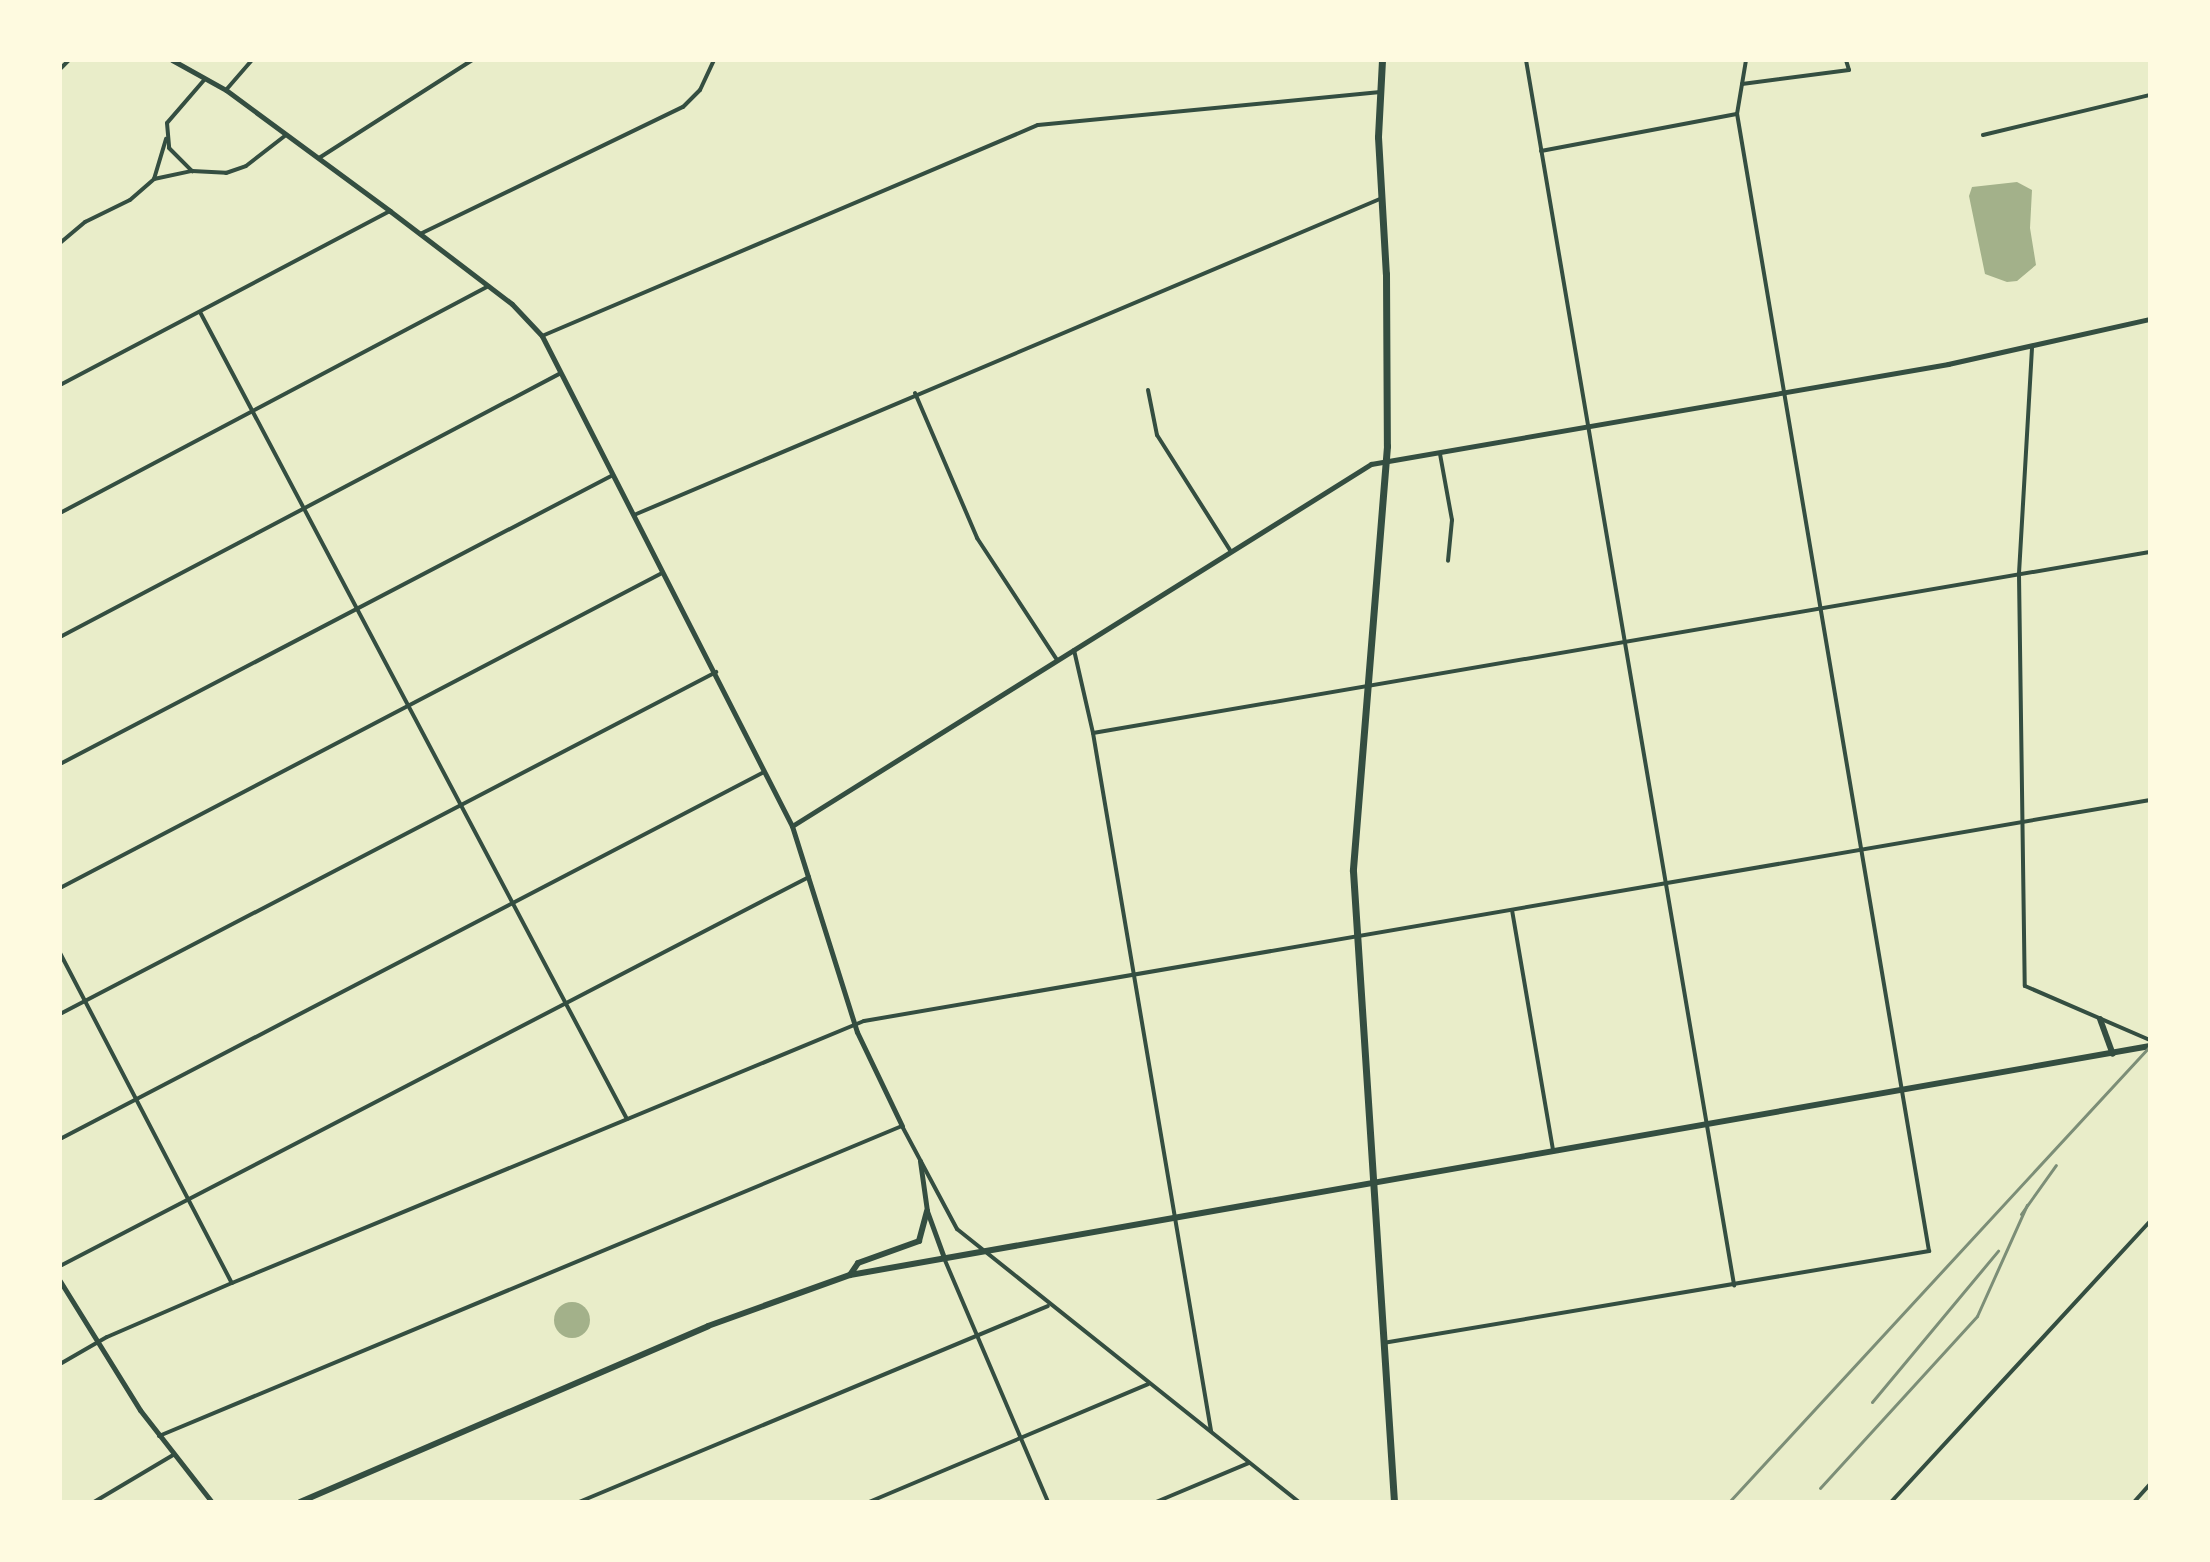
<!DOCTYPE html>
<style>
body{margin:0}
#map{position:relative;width:2210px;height:1562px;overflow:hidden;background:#e9edc9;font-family:"Asap Condensed",sans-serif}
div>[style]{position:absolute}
.water>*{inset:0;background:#a3b18a}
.round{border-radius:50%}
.minor>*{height:4px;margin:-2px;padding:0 2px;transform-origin:2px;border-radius:2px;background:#344e41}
.tertiary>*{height:5px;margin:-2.5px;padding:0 2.5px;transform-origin:2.5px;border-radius:2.5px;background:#344e41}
.secondary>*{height:6px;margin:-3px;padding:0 3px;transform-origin:3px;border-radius:3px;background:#344e41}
.primary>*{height:7px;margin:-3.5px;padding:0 3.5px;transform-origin:3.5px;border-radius:3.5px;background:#344e41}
.rail>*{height:3px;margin:-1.5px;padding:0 1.5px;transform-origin:1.5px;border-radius:1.5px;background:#7c8e77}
span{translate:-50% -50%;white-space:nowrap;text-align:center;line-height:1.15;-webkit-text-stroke:8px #fefae0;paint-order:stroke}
.frame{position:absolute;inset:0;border:62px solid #fefae0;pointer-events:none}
</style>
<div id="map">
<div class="water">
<div style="clip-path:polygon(2017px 182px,2032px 190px,2030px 228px,2036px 265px,2017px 281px,2007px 282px,1985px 274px,1969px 196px,1972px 187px)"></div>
<div class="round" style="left:554px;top:1302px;width:36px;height:36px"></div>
</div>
<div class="minor">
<div style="left:1526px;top:60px;width:1243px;rotate:80.36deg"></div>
<div style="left:60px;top:69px;width:13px;rotate:-45deg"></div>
<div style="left:205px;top:79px;width:58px;rotate:130.8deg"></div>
<div style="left:167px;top:123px;width:25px;rotate:85deg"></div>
<div style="left:169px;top:148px;width:33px;rotate:45deg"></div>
<div style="left:192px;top:171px;width:34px;rotate:3deg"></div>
<div style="left:226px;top:173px;width:21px;rotate:-19deg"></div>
<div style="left:246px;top:166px;width:51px;rotate:-37.8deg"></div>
<div style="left:1742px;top:84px;width:108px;rotate:-7.5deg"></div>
<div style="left:1849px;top:70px;width:10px;rotate:-107deg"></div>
<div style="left:226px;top:90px;width:40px;rotate:-49deg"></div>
<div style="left:1983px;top:135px;width:172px;rotate:-13.5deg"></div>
<div style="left:1541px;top:151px;width:199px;rotate:-10.7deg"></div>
<div style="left:319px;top:158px;width:182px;rotate:-32.6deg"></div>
<div style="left:154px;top:179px;width:42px;rotate:-73.3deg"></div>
<div style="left:420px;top:234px;width:292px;rotate:-25.8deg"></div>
<div style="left:683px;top:107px;width:24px;rotate:-45deg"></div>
<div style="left:700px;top:90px;width:33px;rotate:-65deg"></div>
<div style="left:60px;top:243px;width:33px;rotate:-40deg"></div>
<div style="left:85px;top:222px;width:50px;rotate:-26.1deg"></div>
<div style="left:130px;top:200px;width:32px;rotate:-41deg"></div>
<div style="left:154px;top:179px;width:39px;rotate:-12deg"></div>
<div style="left:200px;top:312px;width:913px;rotate:62.12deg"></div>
<div style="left:542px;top:336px;width:539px;rotate:-23.05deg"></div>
<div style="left:1038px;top:125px;width:344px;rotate:-5.5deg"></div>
<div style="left:2032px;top:348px;width:227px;rotate:93.3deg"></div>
<div style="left:2019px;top:575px;width:411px;rotate:89.2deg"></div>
<div style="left:2025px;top:986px;width:136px;rotate:23.4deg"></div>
<div style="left:60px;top:385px;width:373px;rotate:-27.8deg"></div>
<div style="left:1148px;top:390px;width:46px;rotate:78.7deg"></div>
<div style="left:1157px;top:435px;width:136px;rotate:57.6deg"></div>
<div style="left:915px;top:393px;width:158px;rotate:66.8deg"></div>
<div style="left:977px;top:538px;width:146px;rotate:56.7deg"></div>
<div style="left:1440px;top:454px;width:67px;rotate:79.7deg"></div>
<div style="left:1452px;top:520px;width:41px;rotate:95.6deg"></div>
<div style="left:60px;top:513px;width:485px;rotate:-27.9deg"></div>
<div style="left:634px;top:515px;width:810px;rotate:-22.96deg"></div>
<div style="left:60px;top:637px;width:566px;rotate:-27.79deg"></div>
<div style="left:1074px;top:650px;width:85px;rotate:77.1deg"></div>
<div style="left:1093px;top:733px;width:708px;rotate:80.4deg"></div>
<div style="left:1093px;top:733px;width:1072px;rotate:-9.72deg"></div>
<div style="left:60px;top:764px;width:624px;rotate:-27.59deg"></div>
<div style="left:60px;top:888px;width:679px;rotate:-27.62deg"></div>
<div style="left:1512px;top:910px;width:244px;rotate:80.3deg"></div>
<div style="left:60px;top:953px;width:372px;rotate:62.5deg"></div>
<div style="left:60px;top:1014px;width:740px;rotate:-27.53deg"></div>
<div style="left:60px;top:1139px;width:794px;rotate:-27.53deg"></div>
<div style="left:944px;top:1258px;width:265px;rotate:66.9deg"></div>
<div style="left:60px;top:1266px;width:844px;rotate:-27.45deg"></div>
<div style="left:1383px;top:1343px;width:554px;rotate:-9.56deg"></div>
<div style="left:1929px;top:1251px;width:1153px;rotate:-99.58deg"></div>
<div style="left:1737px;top:114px;width:55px;rotate:-80.5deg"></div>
<div style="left:60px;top:1364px;width:54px;rotate:-29.9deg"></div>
<div style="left:107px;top:1337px;width:136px;rotate:-23.4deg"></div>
<div style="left:232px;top:1283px;width:684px;rotate:-22.52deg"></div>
<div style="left:864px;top:1021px;width:1305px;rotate:-9.75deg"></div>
<div style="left:159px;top:1436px;width:805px;rotate:-22.65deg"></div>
<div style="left:902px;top:1126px;width:117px;rotate:61.9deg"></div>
<div style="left:957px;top:1229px;width:438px;rotate:38.6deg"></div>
<div style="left:94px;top:1502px;width:92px;rotate:-30.7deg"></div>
<div style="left:579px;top:1502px;width:508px;rotate:-22.68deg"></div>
<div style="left:869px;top:1502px;width:303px;rotate:-22.9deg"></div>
<div style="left:1156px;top:1502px;width:101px;rotate:-22.8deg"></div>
<div style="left:1891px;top:1502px;width:382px;rotate:-47.3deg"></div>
<div style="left:2134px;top:1502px;width:24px;rotate:-48deg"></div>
</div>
<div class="tertiary">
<div style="left:172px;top:60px;width:62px;rotate:29.1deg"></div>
<div style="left:226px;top:90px;width:204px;rotate:36.4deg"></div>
<div style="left:390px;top:211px;width:153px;rotate:37.3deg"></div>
<div style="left:512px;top:304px;width:44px;rotate:46.8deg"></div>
<div style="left:542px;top:336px;width:550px;rotate:62.97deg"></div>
<div style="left:792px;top:826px;width:216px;rotate:72.5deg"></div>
<div style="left:857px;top:1032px;width:104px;rotate:64.4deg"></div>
<div style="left:792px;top:826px;width:683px;rotate:-32.01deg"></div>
<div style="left:1371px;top:464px;width:586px;rotate:-9.83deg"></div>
<div style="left:1948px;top:364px;width:207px;rotate:-12.6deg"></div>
<div style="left:920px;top:1161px;width:50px;rotate:82deg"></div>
<div style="left:927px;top:1211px;width:47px;rotate:70deg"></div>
<div style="left:60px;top:1281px;width:152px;rotate:58.2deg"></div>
<div style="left:140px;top:1410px;width:117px;rotate:52deg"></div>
</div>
<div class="secondary">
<div style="left:2100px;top:1019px;width:37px;rotate:70deg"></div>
<div style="left:850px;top:1275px;width:14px;rotate:-56deg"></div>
<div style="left:858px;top:1263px;width:65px;rotate:-19.8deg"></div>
<div style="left:919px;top:1241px;width:31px;rotate:-75deg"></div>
<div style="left:300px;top:1502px;width:444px;rotate:-23.3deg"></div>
<div style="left:708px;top:1326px;width:151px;rotate:-19.8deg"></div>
<div style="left:850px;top:1275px;width:1320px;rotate:-9.99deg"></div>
</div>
<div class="primary">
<div style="left:1382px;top:60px;width:77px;rotate:93deg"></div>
<div style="left:1378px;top:137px;width:137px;rotate:86.7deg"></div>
<div style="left:1386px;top:274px;width:172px;rotate:89.7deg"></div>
<div style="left:1387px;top:446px;width:426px;rotate:94.6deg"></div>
<div style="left:1353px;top:871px;width:632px;rotate:86.28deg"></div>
</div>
<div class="rail">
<div style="left:2021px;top:1214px;width:60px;rotate:-54.5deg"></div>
<div style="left:1872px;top:1402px;width:197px;rotate:-50.2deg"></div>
<div style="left:1820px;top:1488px;width:233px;rotate:-47.6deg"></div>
<div style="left:1977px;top:1316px;width:122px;rotate:-65.8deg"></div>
<div style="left:1729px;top:1502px;width:621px;rotate:-47.29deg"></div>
</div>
<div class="frame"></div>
</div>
